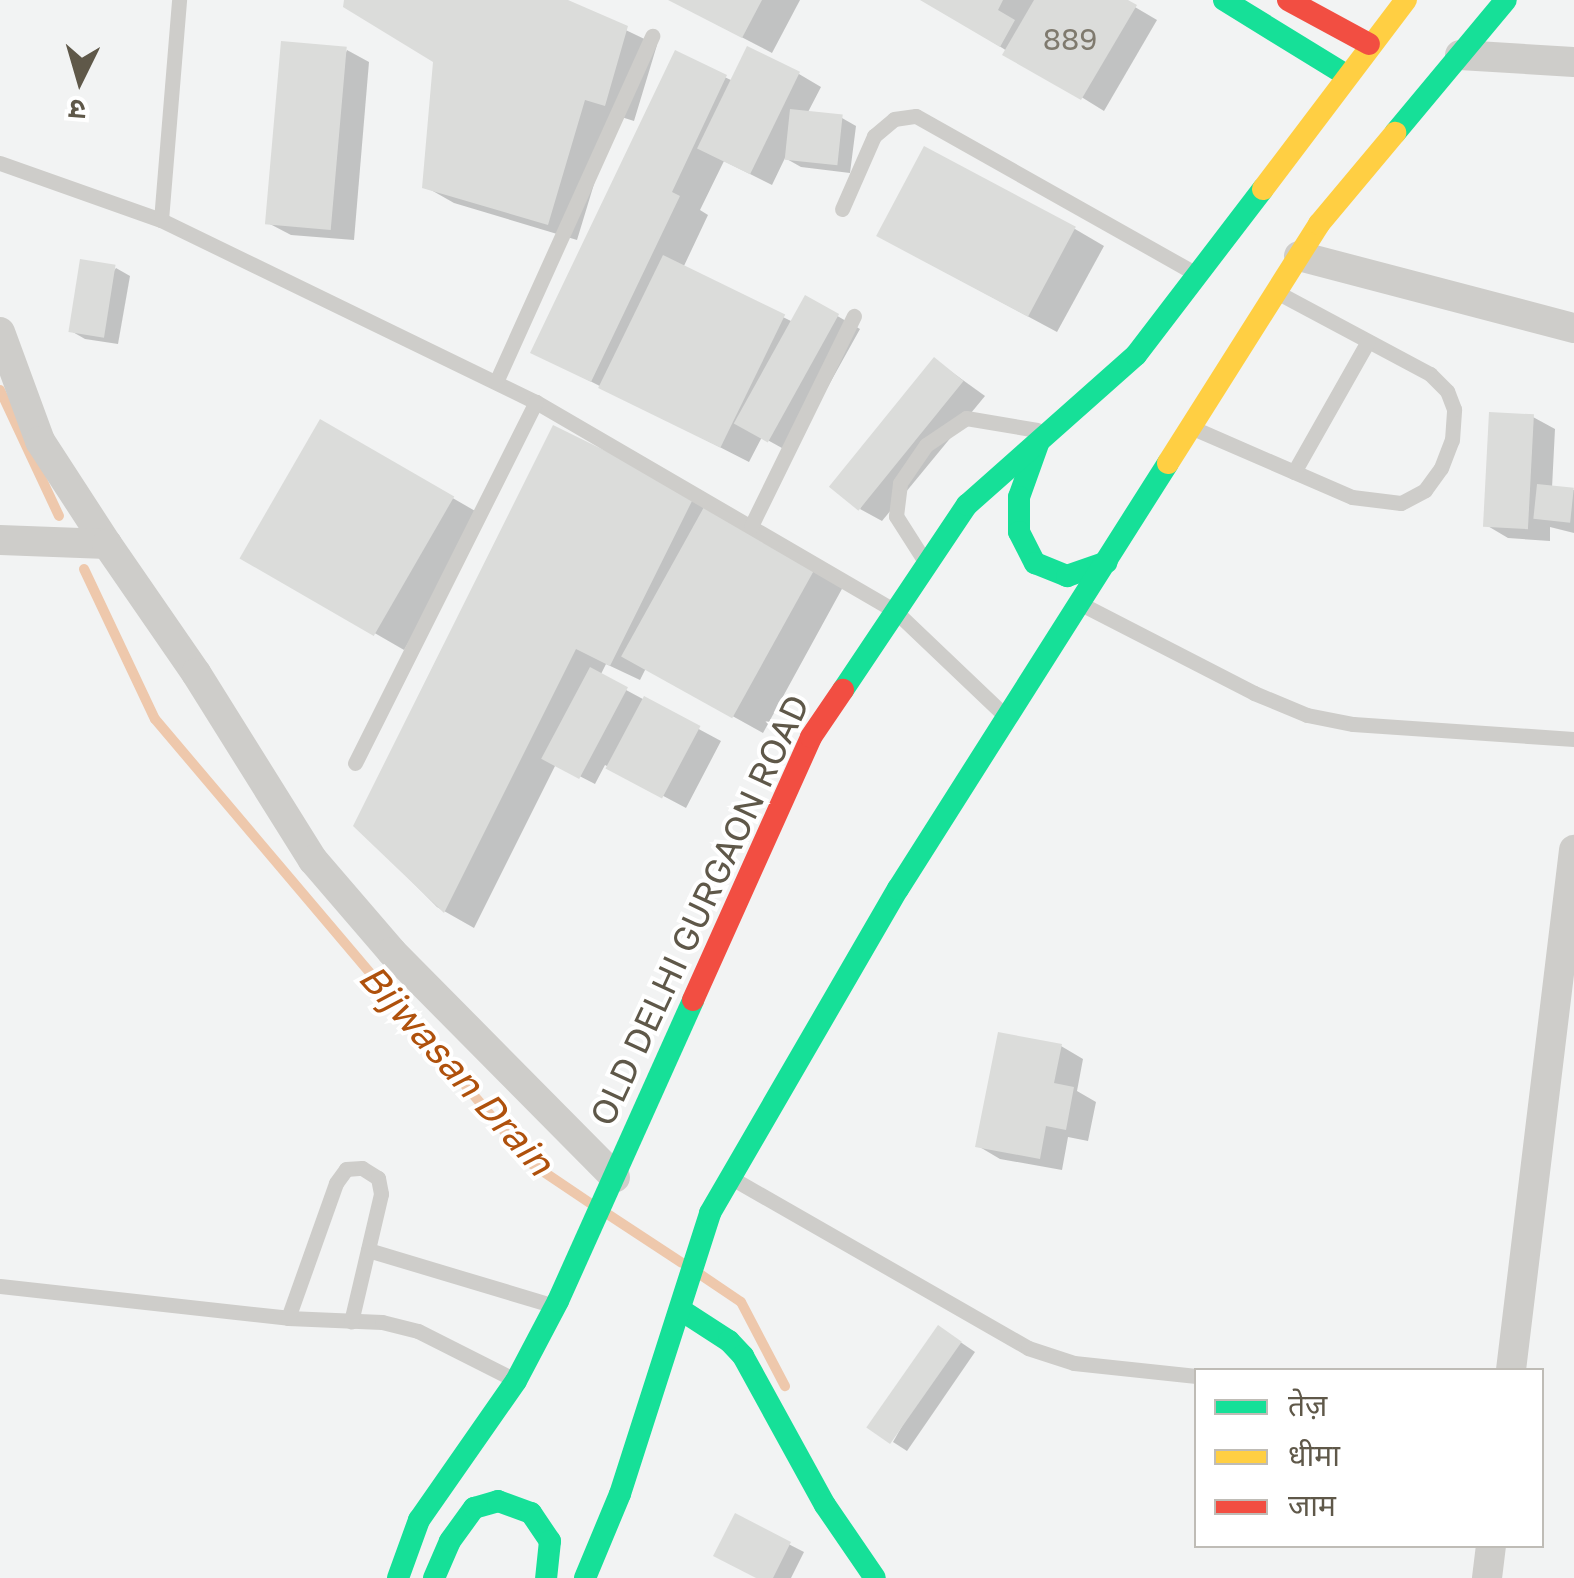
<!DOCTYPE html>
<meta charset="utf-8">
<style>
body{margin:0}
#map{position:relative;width:1574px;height:1578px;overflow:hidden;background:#f2f3f3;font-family:"Golos Text","Noto Sans Devanagari",sans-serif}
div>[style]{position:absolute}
.shadow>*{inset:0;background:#0003;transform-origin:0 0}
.stream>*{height:10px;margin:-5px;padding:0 5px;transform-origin:5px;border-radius:5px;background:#eec8ac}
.building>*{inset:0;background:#dbdcda;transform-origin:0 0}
.lane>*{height:15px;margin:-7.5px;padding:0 7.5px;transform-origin:7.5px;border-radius:7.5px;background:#cecdca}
.street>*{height:30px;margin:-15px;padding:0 15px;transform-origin:15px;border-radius:15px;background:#cecdca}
.fast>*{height:22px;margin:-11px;padding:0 11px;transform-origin:11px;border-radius:11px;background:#16e098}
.slow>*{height:22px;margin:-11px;padding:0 11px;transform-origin:11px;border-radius:11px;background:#ffcf43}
.jam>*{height:22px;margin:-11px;padding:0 11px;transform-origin:11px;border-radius:11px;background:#f24e42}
span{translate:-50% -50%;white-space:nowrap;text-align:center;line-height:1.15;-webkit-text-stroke:8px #fff;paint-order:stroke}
.number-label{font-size:30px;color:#7f7a6e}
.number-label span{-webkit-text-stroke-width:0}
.street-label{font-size:35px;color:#5f5849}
.water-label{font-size:38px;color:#af510c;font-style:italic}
.legend{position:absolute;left:1194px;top:1368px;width:350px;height:180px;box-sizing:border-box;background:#fff;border:2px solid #bfbcb6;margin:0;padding:12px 18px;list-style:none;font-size:30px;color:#5f5849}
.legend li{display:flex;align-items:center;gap:20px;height:50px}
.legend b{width:50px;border:2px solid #bfbcb6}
.north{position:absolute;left:30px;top:30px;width:100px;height:100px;-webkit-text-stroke:8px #fff;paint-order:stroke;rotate:185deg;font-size:28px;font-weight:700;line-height:40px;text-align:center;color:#5f5849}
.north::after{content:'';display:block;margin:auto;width:35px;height:45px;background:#5f5849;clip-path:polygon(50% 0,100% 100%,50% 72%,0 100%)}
</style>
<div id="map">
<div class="shadow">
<div style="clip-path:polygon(347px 0,563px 0,657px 45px,634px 121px,615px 115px,577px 240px,454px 203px,424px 186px,436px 61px)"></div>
<div style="clip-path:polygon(670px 0,800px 0,772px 53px)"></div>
<div style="clip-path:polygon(925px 0,1123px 0,1157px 20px,1104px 111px)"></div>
<div style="clip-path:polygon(347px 50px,369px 62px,354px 240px,291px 235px,268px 223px)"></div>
<div style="clip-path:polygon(676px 54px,733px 81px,799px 74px,821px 87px,807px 114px,842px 118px,856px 126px,850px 173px,801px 167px,785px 158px,772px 185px,724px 161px,700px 210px,708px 215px,683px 268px,793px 322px,806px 298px,860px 329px,791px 453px,762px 437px,749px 462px,533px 352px)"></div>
<div style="clip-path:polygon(1075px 229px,1104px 246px,1057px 332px,908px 252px)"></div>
<div style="clip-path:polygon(116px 268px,130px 276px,118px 344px,85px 339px,71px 331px)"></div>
<div style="clip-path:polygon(935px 360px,985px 396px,882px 521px,860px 509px)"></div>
<div style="clip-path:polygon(1533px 417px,1555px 429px,1552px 488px,1574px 490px,1574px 533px,1550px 527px,1550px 541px,1508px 538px,1486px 525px)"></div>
<div style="left:321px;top:422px;width:186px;height:156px;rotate:30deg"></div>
<div style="clip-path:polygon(694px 498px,843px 587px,763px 733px,646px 668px,640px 680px,606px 664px,600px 676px,721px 741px,686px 808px,605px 765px,595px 784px,556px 764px,474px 928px,437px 907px,356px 825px)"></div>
<div style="clip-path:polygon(1061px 1046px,1083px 1059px,1077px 1091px,1096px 1102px,1088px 1141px,1068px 1137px,1062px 1170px,1000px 1159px,978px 1146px)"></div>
<div style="clip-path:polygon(953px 1337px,975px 1352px,907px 1451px,893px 1442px)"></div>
<div style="clip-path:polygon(736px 1517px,804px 1552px,791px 1578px,759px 1578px)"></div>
</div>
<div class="stream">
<div style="left:0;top:390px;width:139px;rotate:64.9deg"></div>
<div style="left:84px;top:569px;width:166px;rotate:64.7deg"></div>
<div style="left:155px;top:719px;width:583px;rotate:49.73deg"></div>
<div style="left:532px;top:1164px;width:70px;rotate:33.9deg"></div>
<div style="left:609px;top:1215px;width:87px;rotate:33.3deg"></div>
<div style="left:701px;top:1275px;width:48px;rotate:34deg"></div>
<div style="left:741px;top:1302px;width:95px;rotate:62.4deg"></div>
</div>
<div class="building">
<div style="clip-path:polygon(344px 0,568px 0,628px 26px,605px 106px,585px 100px,548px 225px,422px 188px,433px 62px,343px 7px)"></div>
<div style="clip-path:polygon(668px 0,762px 0,742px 38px)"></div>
<div style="clip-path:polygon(920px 0,1003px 0,998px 10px,1015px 20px,1000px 47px)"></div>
<div style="clip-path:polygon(1034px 0,1128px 0,1137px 5px,1081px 100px,1002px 55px)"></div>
<div style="left:281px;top:41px;width:66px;height:184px;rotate:5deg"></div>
<div style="left:747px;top:46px;width:59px;height:114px;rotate:26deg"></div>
<div style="clip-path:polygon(675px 50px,727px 75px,672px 192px,680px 196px,591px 382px,530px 353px)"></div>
<div style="left:790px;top:109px;width:53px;height:51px;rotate:6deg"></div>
<div style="left:924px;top:146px;width:172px;height:102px;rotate:28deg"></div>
<div style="left:663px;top:255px;width:136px;height:148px;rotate:26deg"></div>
<div style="left:80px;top:259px;width:36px;height:74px;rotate:9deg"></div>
<div style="left:805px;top:295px;width:39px;height:147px;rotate:29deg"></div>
<div style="left:934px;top:357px;width:38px;height:167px;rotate:39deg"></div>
<div style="left:1489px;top:412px;width:45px;height:115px;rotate:3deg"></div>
<div style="left:320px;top:419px;width:155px;height:161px;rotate:30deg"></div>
<div style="clip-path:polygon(553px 425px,695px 495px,610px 666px,576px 649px,444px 913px,353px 826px)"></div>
<div style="left:1537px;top:484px;width:37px;height:35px;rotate:6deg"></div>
<div style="left:704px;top:507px;width:127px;height:171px;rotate:29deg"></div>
<div style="left:590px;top:667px;width:43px;height:104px;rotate:28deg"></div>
<div style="left:644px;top:696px;width:64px;height:82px;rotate:28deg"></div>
<div style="clip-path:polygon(998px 1032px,1062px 1044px,1054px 1083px,1074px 1087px,1066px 1130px,1046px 1126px,1040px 1159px,975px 1147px)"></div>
<div style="left:938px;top:1325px;width:29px;height:125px;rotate:35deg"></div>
<div style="clip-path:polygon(735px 1513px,791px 1542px,773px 1578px,756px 1578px,713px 1556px)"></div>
</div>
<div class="lane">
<div style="left:0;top:163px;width:171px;rotate:19.5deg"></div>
<div style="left:161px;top:220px;width:417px;rotate:25.9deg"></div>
<div style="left:536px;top:402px;width:414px;rotate:30.2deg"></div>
<div style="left:894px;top:610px;width:149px;rotate:43.6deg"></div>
<div style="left:842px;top:209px;width:80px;rotate:-66.3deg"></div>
<div style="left:874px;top:136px;width:26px;rotate:-40deg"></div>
<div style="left:894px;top:119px;width:22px;rotate:-8deg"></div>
<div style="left:916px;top:116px;width:318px;rotate:29.4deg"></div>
<div style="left:161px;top:220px;width:221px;rotate:-85.3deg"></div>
<div style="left:496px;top:382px;width:380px;rotate:-65.7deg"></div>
<div style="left:1193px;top:428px;width:173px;rotate:23.5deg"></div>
<div style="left:1352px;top:497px;width:49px;rotate:7deg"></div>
<div style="left:1401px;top:503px;width:27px;rotate:-28deg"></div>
<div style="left:1425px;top:490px;width:27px;rotate:-54deg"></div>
<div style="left:1441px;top:468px;width:30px;rotate:-69deg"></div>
<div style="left:1452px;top:440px;width:31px;rotate:-86deg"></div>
<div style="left:1454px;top:409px;width:19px;rotate:-111deg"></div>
<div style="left:1447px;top:391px;width:24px;rotate:-135deg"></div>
<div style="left:1430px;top:374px;width:170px;rotate:-151.9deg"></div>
<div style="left:1294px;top:472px;width:150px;rotate:-60.5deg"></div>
<div style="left:751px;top:526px;width:234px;rotate:-63.9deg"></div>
<div style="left:924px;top:560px;width:52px;rotate:-122.5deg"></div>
<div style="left:896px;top:516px;width:33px;rotate:-83deg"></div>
<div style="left:900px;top:483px;width:46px;rotate:-55.6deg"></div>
<div style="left:926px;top:445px;width:48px;rotate:-34deg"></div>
<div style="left:966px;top:418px;width:72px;rotate:9.6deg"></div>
<div style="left:1085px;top:606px;width:190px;rotate:27.2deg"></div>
<div style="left:1254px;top:693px;width:57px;rotate:22.5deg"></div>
<div style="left:1307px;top:715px;width:47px;rotate:11.1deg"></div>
<div style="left:1353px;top:724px;width:222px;rotate:3.9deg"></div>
<div style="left:355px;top:763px;width:404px;rotate:-63.4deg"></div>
<div style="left:735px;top:1180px;width:338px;rotate:29.8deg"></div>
<div style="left:1028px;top:1348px;width:48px;rotate:18.1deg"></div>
<div style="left:1074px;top:1363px;width:123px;rotate:6.1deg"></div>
<div style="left:368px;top:1250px;width:191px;rotate:16.7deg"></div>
<div style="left:0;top:1286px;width:290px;rotate:6.3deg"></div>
<div style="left:288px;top:1318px;width:94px;rotate:2.4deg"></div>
<div style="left:382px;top:1322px;width:37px;rotate:14deg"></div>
<div style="left:418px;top:1331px;width:106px;rotate:26.8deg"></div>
<div style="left:288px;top:1318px;width:143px;rotate:-70.4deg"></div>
<div style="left:336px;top:1183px;width:17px;rotate:-54deg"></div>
<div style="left:346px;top:1169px;width:16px;rotate:-4deg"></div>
<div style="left:362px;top:1168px;width:19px;rotate:32deg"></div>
<div style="left:378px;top:1178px;width:16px;rotate:79deg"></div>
<div style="left:381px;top:1194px;width:131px;rotate:103.2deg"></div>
</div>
<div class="street">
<div style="left:1460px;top:55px;width:114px;rotate:3.5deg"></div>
<div style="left:1299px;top:256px;width:284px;rotate:14.7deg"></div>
<div style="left:0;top:332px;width:116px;rotate:69.8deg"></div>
<div style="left:40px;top:441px;width:123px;rotate:57deg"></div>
<div style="left:0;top:540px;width:107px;rotate:2.1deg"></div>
<div style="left:107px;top:544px;width:157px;rotate:55.4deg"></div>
<div style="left:196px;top:673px;width:221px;rotate:58deg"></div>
<div style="left:313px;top:860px;width:121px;rotate:49.3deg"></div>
<div style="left:392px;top:952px;width:317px;rotate:45.3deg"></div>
<div style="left:1511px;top:1370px;width:524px;rotate:-83.09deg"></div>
<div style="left:1487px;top:1578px;width:32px;rotate:-83deg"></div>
</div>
<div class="fast">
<div style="left:1224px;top:0;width:143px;rotate:31.6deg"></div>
<div style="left:1395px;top:133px;width:173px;rotate:-50.2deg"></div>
<div style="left:1038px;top:444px;width:56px;rotate:109.7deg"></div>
<div style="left:1019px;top:497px;width:35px;rotate:90deg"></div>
<div style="left:1019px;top:532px;width:35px;rotate:63deg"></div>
<div style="left:1035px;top:563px;width:35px;rotate:22deg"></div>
<div style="left:1067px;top:576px;width:42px;rotate:-19.3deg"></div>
<div style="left:843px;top:690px;width:223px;rotate:-56.2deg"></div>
<div style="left:967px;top:505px;width:226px;rotate:-41.6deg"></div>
<div style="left:1136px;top:355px;width:209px;rotate:-52.6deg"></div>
<div style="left:681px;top:1310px;width:57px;rotate:32.9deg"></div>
<div style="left:729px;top:1341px;width:21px;rotate:47deg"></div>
<div style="left:743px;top:1356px;width:170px;rotate:61.2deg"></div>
<div style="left:825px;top:1505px;width:88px;rotate:55.6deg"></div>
<div style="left:398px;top:1578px;width:62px;rotate:-70.1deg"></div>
<div style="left:419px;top:1520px;width:169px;rotate:-55.1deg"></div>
<div style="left:516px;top:1381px;width:90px;rotate:-62.3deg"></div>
<div style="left:558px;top:1301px;width:330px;rotate:-65.8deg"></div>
<div style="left:434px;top:1578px;width:40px;rotate:-66.6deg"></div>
<div style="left:450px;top:1541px;width:41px;rotate:-54deg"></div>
<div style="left:474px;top:1508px;width:25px;rotate:-16deg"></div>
<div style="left:498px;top:1501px;width:35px;rotate:20deg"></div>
<div style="left:531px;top:1513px;width:34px;rotate:56deg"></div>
<div style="left:550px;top:1541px;width:37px;rotate:96deg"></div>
<div style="left:585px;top:1578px;width:91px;rotate:-67.4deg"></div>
<div style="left:620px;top:1494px;width:295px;rotate:-72.2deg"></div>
<div style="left:710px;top:1213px;width:375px;rotate:-59.9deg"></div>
<div style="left:898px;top:889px;width:504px;rotate:-57.63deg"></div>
</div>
<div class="slow">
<div style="left:1263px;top:189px;width:237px;rotate:-52.9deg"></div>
<div style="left:1168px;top:463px;width:283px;rotate:-57.7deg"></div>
<div style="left:1319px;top:224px;width:119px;rotate:-50.1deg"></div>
</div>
<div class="jam">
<div style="left:1288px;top:0;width:92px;rotate:28.5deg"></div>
<div style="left:693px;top:1000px;width:288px;rotate:-65.8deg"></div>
<div style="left:811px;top:737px;width:57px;rotate:-55.8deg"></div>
</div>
<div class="number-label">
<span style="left:1070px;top:39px">889</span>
</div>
<div class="street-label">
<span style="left:699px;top:910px;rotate:-65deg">OLD DELHI GURGAON ROAD</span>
</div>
<div class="water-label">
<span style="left:457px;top:1069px;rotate:48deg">Bijwasan Drain</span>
</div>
<ul class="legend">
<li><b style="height:12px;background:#16e098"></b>तेज़</li>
<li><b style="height:12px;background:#ffcf43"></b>धीमा</li>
<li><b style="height:12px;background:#f24e42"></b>जाम</li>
</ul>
<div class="north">उ</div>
</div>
